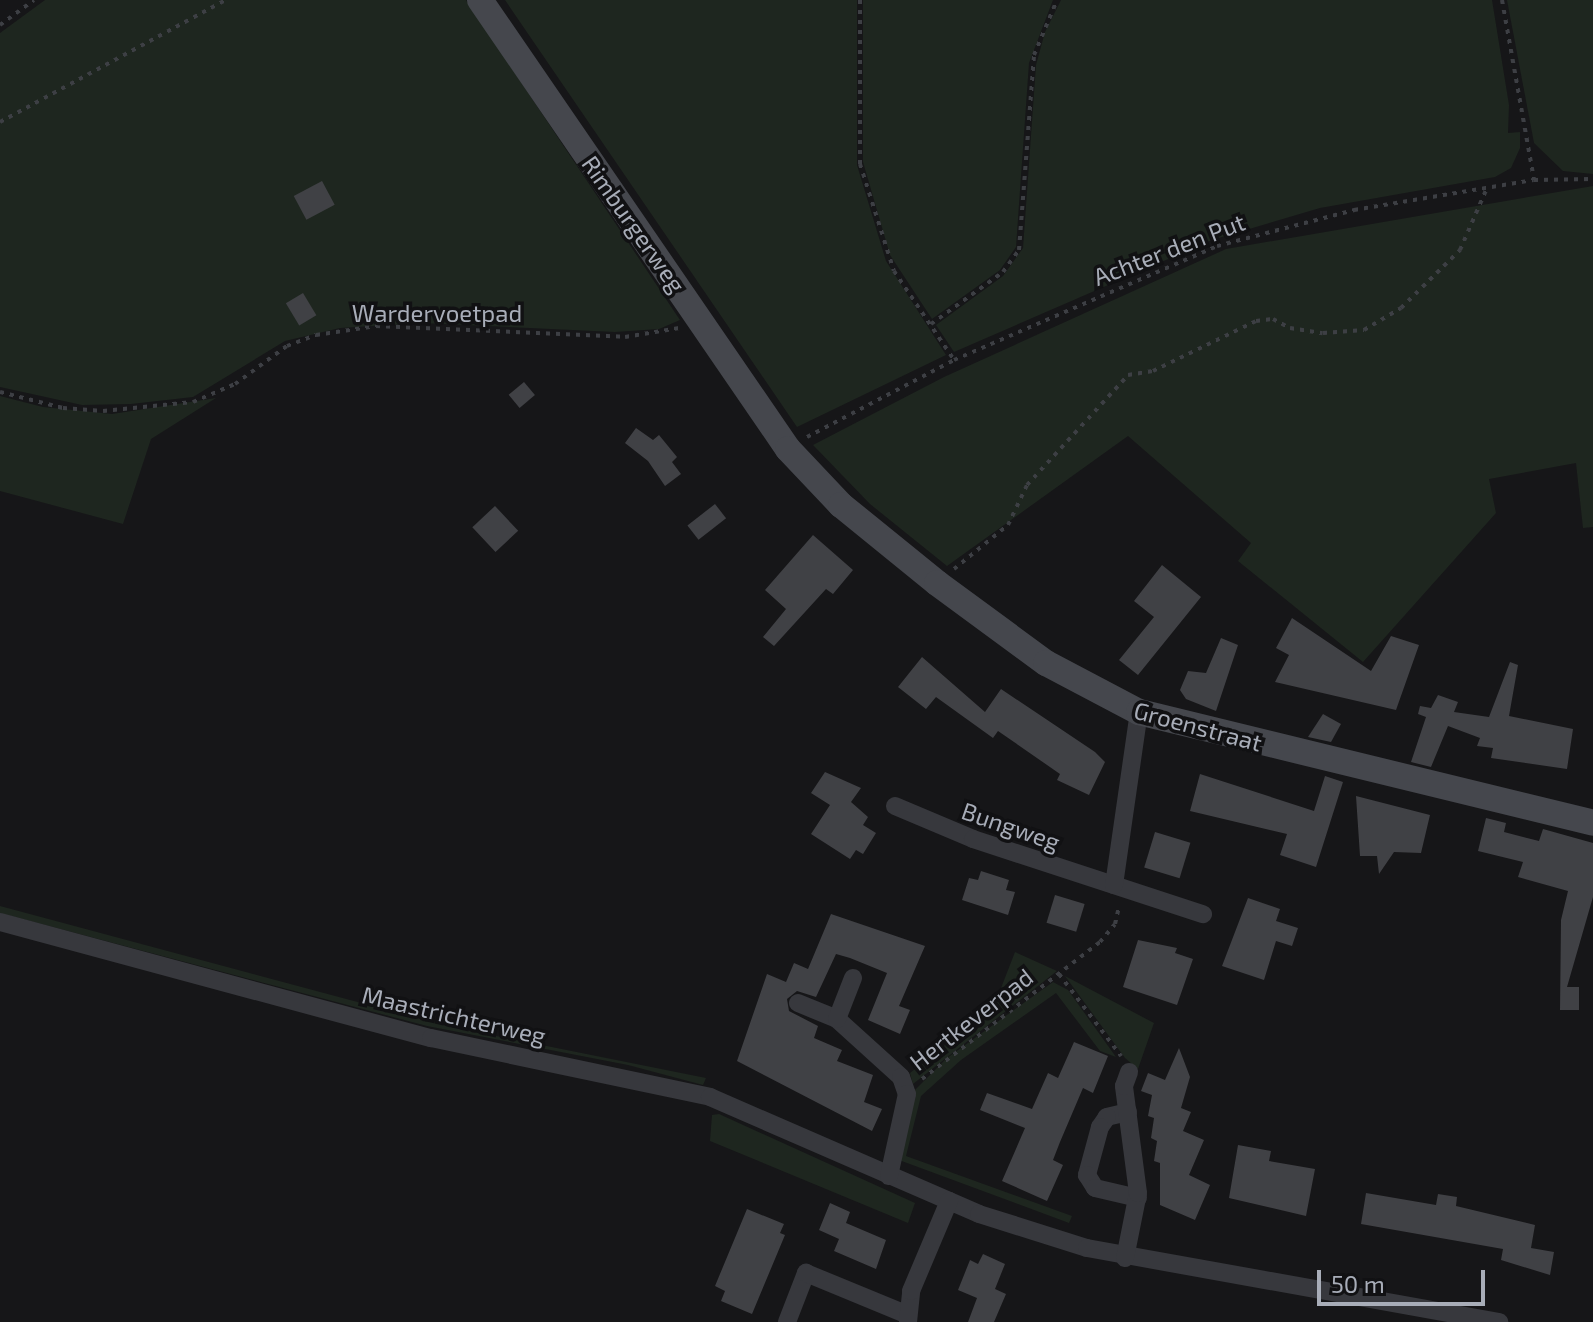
<!DOCTYPE html>
<style>
body{margin:0}
#map{position:relative;width:1593px;height:1322px;overflow:hidden;background:#161618;font-family:"Exo 2",sans-serif}
div>[style]{position:absolute}
.green>*{inset:0;background:#1e261f}
.building>*{inset:0;background:#404145;transform-origin:0 0}
.path>*{height:4px;margin-top:-2px;transform-origin:0;background:repeating-linear-gradient(90deg,#3d3f44 0 4px,transparent 0 10px)}
.street>*{height:18px;margin:-9px;padding:0 9px;transform-origin:9px;border-radius:9px;background:#37383d}
.secondary>*{height:26px;margin:-13px;padding:0 13px;transform-origin:13px;border-radius:13px;background:#45474d}
span{translate:-50% -50%;white-space:nowrap;text-align:center;line-height:1.15;-webkit-text-stroke:7px #111113;paint-order:stroke}
.street-label{font-size:24px;color:#a8adb8}
.scale{position:absolute;left:1317px;top:1270px;width:168px;height:36px;box-sizing:border-box;border:4px solid #a8adb8;border-top:0;padding-left:10px;font-size:24px;line-height:28px;white-space:nowrap;color:#a8adb8;-webkit-text-stroke:6px #111113;paint-order:stroke}
</style>
<div id="map">
<div class="green">
<div style="clip-path:polygon(45px 0,466px 0,680px 320px,659px 329px,615px 332px,422px 323px,340px 328px,285px 341px,193px 397px,131px 404px,82px 405px,0 387px,0 33px)"></div>
<div style="clip-path:polygon(505px 0,857px 0,857px 165px,886px 261px,946px 355px,797px 427px)"></div>
<div style="clip-path:polygon(863px 0,1053px 0,1029px 63px,1016px 247px,1000px 270px,932px 319px,890px 255px,863px 162px)"></div>
<div style="clip-path:polygon(1061px 0,1492px 0,1509px 105px,1508px 133px,1520px 132px,1520px 148px,1511px 168px,1495px 177px,1320px 208px,1212px 240px,954px 352px,936px 325px,1003px 276px,1023px 248px,1036px 65px,1045px 32px)"></div>
<div style="clip-path:polygon(1507px 0,1593px 0,1593px 174px,1563px 171px,1534px 143px)"></div>
<div style="clip-path:polygon(1593px 186px,1593px 527px,1583px 528px,1576px 463px,1489px 479px,1496px 513px,1363px 662px,1238px 561px,1251px 543px,1128px 436px,947px 566px,870px 504px,813px 445px,944px 377px,1226px 249px)"></div>
<div style="clip-path:polygon(0 396px,43px 407px,112px 414px,216px 398px,151px 439px,123px 524px,0 491px)"></div>
<div style="clip-path:polygon(0 906px,447px 1026px,706px 1078px,703px 1085px,628px 1065px,427px 1026px,0 913px)"></div>
<div style="clip-path:polygon(1015px 952px,1057px 971px,913px 1084px,910px 1073px,994px 1006px)"></div>
<div style="clip-path:polygon(1065px 976px,1154px 1023px,1138px 1069px,1125px 1058px)"></div>
<div style="clip-path:polygon(1053px 982px,1068px 990px,1116px 1057px,1100px 1051px,1056px 993px,961px 1060px,921px 1096px,906px 1156px,1072px 1216px,1069px 1223px,899px 1160px,914px 1091px,947px 1058px)"></div>
<div style="clip-path:polygon(719px 1114px,915px 1203px,908px 1223px,710px 1141px,712px 1115px)"></div>
</div>
<div class="building">
<div style="left:322px;top:181px;width:27px;height:32px;rotate:62deg"></div>
<div style="left:303px;top:293px;width:26px;height:20px;rotate:59deg"></div>
<div style="left:524px;top:382px;width:17px;height:20px;rotate:50deg"></div>
<div style="clip-path:polygon(636px 428px,653px 440px,659px 435px,677px 457px,672px 462px,681px 474px,665px 486px,648px 461px,625px 443px)"></div>
<div style="left:715px;top:504px;width:18px;height:35px;rotate:52deg"></div>
<div style="left:495px;top:506px;width:34px;height:31px;rotate:47deg"></div>
<div style="clip-path:polygon(813px 535px,853px 570px,833px 594px,826px 589px,774px 646px,763px 637px,786px 609px,765px 590px)"></div>
<div style="clip-path:polygon(1162px 565px,1201px 597px,1138px 675px,1119px 660px,1154px 617px,1134px 601px)"></div>
<div style="clip-path:polygon(1292px 618px,1371px 671px,1391px 636px,1419px 645px,1396px 710px,1275px 682px,1289px 655px,1276px 648px)"></div>
<div style="clip-path:polygon(1221px 638px,1238px 645px,1216px 711px,1186px 699px,1180px 690px,1188px 671px,1206px 673px)"></div>
<div style="clip-path:polygon(922px 657px,985px 712px,1001px 689px,1095px 752px,1105px 762px,1089px 795px,1057px 780px,1060px 774px,998px 731px,993px 738px,936px 697px,926px 709px,898px 687px)"></div>
<div style="clip-path:polygon(1510px 662px,1518px 665px,1509px 716px,1573px 729px,1567px 769px,1491px 758px,1493px 748px,1477px 746px,1480px 738px,1448px 726px,1431px 767px,1411px 762px,1426px 717px,1418px 714px,1420px 706px,1431px 708px,1438px 695px,1458px 702px,1454px 712px,1489px 717px)"></div>
<div style="clip-path:polygon(1323px 714px,1341px 724px,1331px 742px,1308px 737px)"></div>
<div style="clip-path:polygon(825px 772px,861px 788px,851px 802px,868px 817px,863px 825px,876px 833px,863px 854px,856px 850px,850px 859px,811px 834px,830px 805px,811px 793px)"></div>
<div style="clip-path:polygon(1200px 774px,1314px 811px,1325px 776px,1343px 782px,1316px 867px,1280px 855px,1287px 834px,1190px 811px)"></div>
<div style="clip-path:polygon(1356px 796px,1430px 815px,1421px 853px,1394px 852px,1379px 874px,1377px 856px,1360px 856px)"></div>
<div style="clip-path:polygon(1486px 818px,1506px 823px,1504px 832px,1539px 841px,1543px 829px,1593px 843px,1593px 897px,1567px 987px,1579px 987px,1579px 1010px,1560px 1010px,1561px 920px,1568px 891px,1518px 877px,1523px 862px,1478px 851px)"></div>
<div style="left:1155px;top:832px;width:37px;height:37px;rotate:17deg"></div>
<div style="clip-path:polygon(981px 871px,1009px 880px,1006px 890px,1015px 892px,1008px 915px,962px 900px,969px 878px,978px 880px)"></div>
<div style="left:1055px;top:895px;width:31px;height:29px;rotate:17deg"></div>
<div style="clip-path:polygon(1248px 898px,1280px 909px,1276px 921px,1298px 928px,1292px 946px,1276px 941px,1264px 980px,1222px 966px)"></div>
<div style="clip-path:polygon(831px 914px,925px 946px,899px 1006px,910px 1010px,900px 1034px,868px 1020px,887px 973px,850px 958px,836px 954px,816px 997px,797px 991px,787px 999px,789px 1011px,818px 1026px,814px 1038px,842px 1050px,837px 1061px,873px 1075px,864px 1102px,882px 1109px,872px 1131px,737px 1061px,767px 974px,786px 982px,794px 963px,808px 969px)"></div>
<div style="clip-path:polygon(1138px 940px,1177px 948px,1175px 953px,1193px 959px,1177px 1005px,1123px 987px)"></div>
<div style="clip-path:polygon(1074px 1042px,1108px 1056px,1093px 1093px,1083px 1088px,1060px 1142px,1053px 1160px,1063px 1165px,1047px 1201px,1002px 1181px,1025px 1128px,980px 1110px,987px 1093px,1032px 1109px,1048px 1073px,1058px 1078px)"></div>
<div style="clip-path:polygon(1179px 1048px,1190px 1077px,1181px 1108px,1191px 1112px,1183px 1131px,1204px 1140px,1189px 1175px,1210px 1185px,1195px 1220px,1160px 1205px,1160px 1163px,1154px 1161px,1157px 1141px,1151px 1138px,1154px 1118px,1148px 1116px,1152px 1095px,1141px 1091px,1148px 1073px,1165px 1080px)"></div>
<div style="clip-path:polygon(1238px 1145px,1271px 1151px,1269px 1161px,1315px 1169px,1306px 1216px,1229px 1198px)"></div>
<div style="clip-path:polygon(1366px 1193px,1436px 1205px,1438px 1194px,1457px 1197px,1456px 1206px,1535px 1225px,1531px 1248px,1554px 1252px,1550px 1275px,1501px 1260px,1503px 1249px,1361px 1224px)"></div>
<div style="clip-path:polygon(830px 1203px,850px 1212px,846px 1223px,886px 1240px,876px 1269px,834px 1251px,839px 1239px,819px 1230px)"></div>
<div style="clip-path:polygon(747px 1209px,784px 1224px,780px 1233px,785px 1235px,752px 1314px,721px 1301px,725px 1291px,715px 1286px)"></div>
<div style="clip-path:polygon(983px 1254px,1005px 1264px,995px 1289px,1006px 1294px,994px 1322px,968px 1322px,977px 1298px,958px 1290px,970px 1260px,978px 1264px)"></div>
</div>
<div class="path">
<div style="left:860px;top:0;width:164px;rotate:90deg"></div>
<div style="left:860px;top:164px;width:112px;rotate:72.4deg"></div>
<div style="left:894px;top:271px;width:107px;rotate:56deg"></div>
<div style="left:1502px;top:0;width:183px;rotate:79.9deg"></div>
<div style="left:0;top:25px;width:42px;rotate:-36.3deg"></div>
<div style="left:0;top:122px;width:257px;rotate:-28.4deg"></div>
<div style="left:931px;top:324px;width:89px;rotate:-35.8deg"></div>
<div style="left:1003px;top:272px;width:27px;rotate:-54deg"></div>
<div style="left:1019px;top:250px;width:196px;rotate:-85.6deg"></div>
<div style="left:1034px;top:55px;width:60px;rotate:-67.3deg"></div>
<div style="left:0;top:392px;width:65px;rotate:14.3deg"></div>
<div style="left:63px;top:408px;width:40px;rotate:4.3deg"></div>
<div style="left:103px;top:411px;width:90px;rotate:-5.7deg"></div>
<div style="left:193px;top:402px;width:46px;rotate:-23.2deg"></div>
<div style="left:235px;top:384px;width:64px;rotate:-36.2deg"></div>
<div style="left:287px;top:346px;width:31px;rotate:-21deg"></div>
<div style="left:316px;top:335px;width:61px;rotate:-8.5deg"></div>
<div style="left:376px;top:326px;width:249px;rotate:2.5deg"></div>
<div style="left:625px;top:337px;width:55px;rotate:-9.5deg"></div>
<div style="left:807px;top:437px;width:166px;rotate:-27.6deg"></div>
<div style="left:954px;top:360px;width:287px;rotate:-23.4deg"></div>
<div style="left:1217px;top:246px;width:142px;rotate:-14.7deg"></div>
<div style="left:1354px;top:210px;width:182px;rotate:-9.5deg"></div>
<div style="left:1534px;top:180px;width:59px;rotate:-1deg"></div>
<div style="left:954px;top:569px;width:70px;rotate:-39.2deg"></div>
<div style="left:1008px;top:525px;width:44px;rotate:-64.6deg"></div>
<div style="left:1027px;top:485px;width:149px;rotate:-47.4deg"></div>
<div style="left:1128px;top:375px;width:25px;rotate:-9deg"></div>
<div style="left:1153px;top:371px;width:114px;rotate:-25.9deg"></div>
<div style="left:1256px;top:321px;width:17px;rotate:-7deg"></div>
<div style="left:1273px;top:319px;width:19px;rotate:28deg"></div>
<div style="left:1290px;top:328px;width:33px;rotate:9deg"></div>
<div style="left:1323px;top:333px;width:41px;rotate:-4.2deg"></div>
<div style="left:1364px;top:330px;width:43px;rotate:-30.7deg"></div>
<div style="left:1401px;top:308px;width:83px;rotate:-44.5deg"></div>
<div style="left:1460px;top:250px;width:68px;rotate:-66.5deg"></div>
<div style="left:1059px;top:974px;width:103px;rotate:52.9deg"></div>
<div style="left:922px;top:1079px;width:225px;rotate:-37.6deg"></div>
<div style="left:1100px;top:942px;width:23px;rotate:-50deg"></div>
<div style="left:1115px;top:924px;width:18px;rotate:-77deg"></div>
</div>
<div class="street">
<div style="left:895px;top:806px;width:85px;rotate:22.9deg"></div>
<div style="left:973px;top:839px;width:242px;rotate:18.1deg"></div>
<div style="left:1114px;top:885px;width:175px;rotate:-81.8deg"></div>
<div style="left:0;top:922px;width:446px;rotate:15.1deg"></div>
<div style="left:431px;top:1038px;width:285px;rotate:11.9deg"></div>
<div style="left:710px;top:1097px;width:293px;rotate:23.5deg"></div>
<div style="left:979px;top:1214px;width:113px;rotate:17.5deg"></div>
<div style="left:1087px;top:1248px;width:419px;rotate:10.2deg"></div>
<div style="left:798px;top:1003px;width:42px;rotate:22.3deg"></div>
<div style="left:837px;top:1019px;width:86px;rotate:42.2deg"></div>
<div style="left:901px;top:1077px;width:18px;rotate:71deg"></div>
<div style="left:907px;top:1094px;width:84px;rotate:102.4deg"></div>
<div style="left:837px;top:1019px;width:44px;rotate:-68.7deg"></div>
<div style="left:1128px;top:1112px;width:22px;rotate:167deg"></div>
<div style="left:1107px;top:1117px;width:12px;rotate:125deg"></div>
<div style="left:1100px;top:1127px;width:50px;rotate:105.2deg"></div>
<div style="left:1087px;top:1175px;width:15px;rotate:58deg"></div>
<div style="left:1095px;top:1188px;width:44px;rotate:13.1deg"></div>
<div style="left:1125px;top:1258px;width:66px;rotate:-78.7deg"></div>
<div style="left:1138px;top:1193px;width:108px;rotate:-97.5deg"></div>
<div style="left:1124px;top:1086px;width:15px;rotate:-70deg"></div>
<div style="left:787px;top:1322px;width:53px;rotate:-68.8deg"></div>
<div style="left:806px;top:1273px;width:110px;rotate:22.4deg"></div>
<div style="left:908px;top:1322px;width:31px;rotate:-84deg"></div>
<div style="left:911px;top:1291px;width:98px;rotate:-67.1deg"></div>
</div>
<div class="secondary">
<div style="left:480px;top:0;width:544px;rotate:55.55deg"></div>
<div style="left:788px;top:449px;width:77px;rotate:46.6deg"></div>
<div style="left:841px;top:505px;width:124px;rotate:39.1deg"></div>
<div style="left:937px;top:583px;width:135px;rotate:36.3deg"></div>
<div style="left:1046px;top:663px;width:105px;rotate:27.8deg"></div>
<div style="left:1139px;top:712px;width:467px;rotate:13.7deg"></div>
</div>
<div class="street-label">
<span style="left:634px;top:224px;rotate:55deg">Rimburgerweg</span>
<span style="left:1169px;top:249px;rotate:-21deg">Achter den Put</span>
<span style="left:437px;top:313px">Wardervoetpad</span>
<span style="left:1198px;top:726px;rotate:15deg">Groenstraat</span>
<span style="left:1011px;top:826px;rotate:19deg">Bungweg</span>
<span style="left:454px;top:1015px;rotate:13deg">Maastrichterweg</span>
<span style="left:971px;top:1019px;rotate:-38deg">Hertkeverpad</span>
</div>
<div class="scale">50 m</div>
</div>
